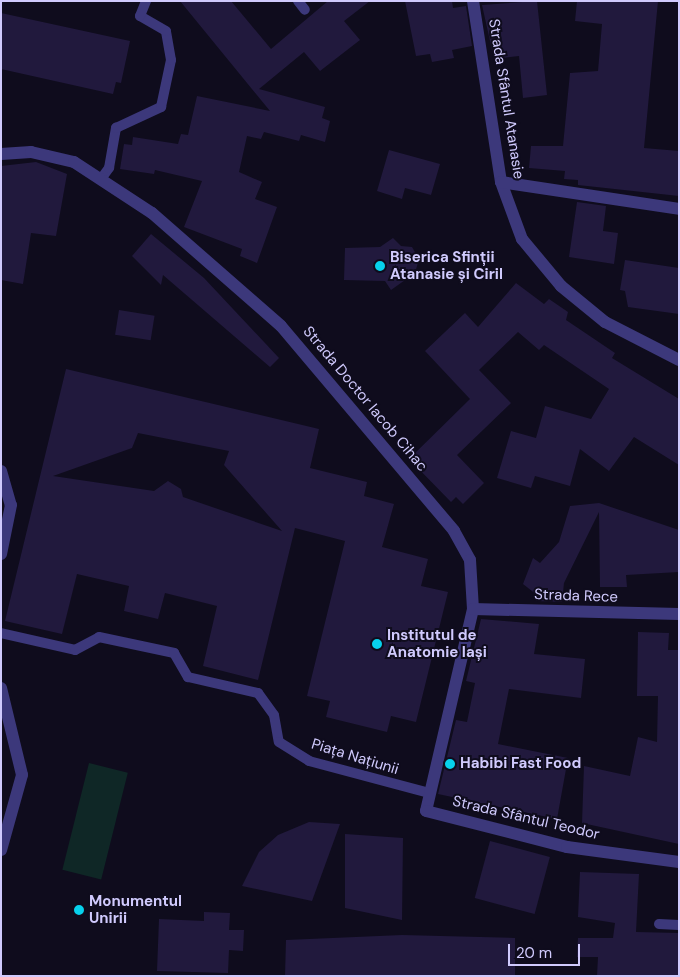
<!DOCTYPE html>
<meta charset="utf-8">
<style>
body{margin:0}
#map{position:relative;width:680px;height:977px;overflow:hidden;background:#0f0c1d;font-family:"DM Sans",sans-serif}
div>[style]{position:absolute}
.green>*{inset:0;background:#0f2726;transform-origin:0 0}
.building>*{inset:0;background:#21193d;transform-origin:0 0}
.lane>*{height:10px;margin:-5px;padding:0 5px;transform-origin:5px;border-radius:5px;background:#3c387b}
.street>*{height:12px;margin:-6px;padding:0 6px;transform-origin:6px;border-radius:6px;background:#3c387b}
.dots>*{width:14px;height:14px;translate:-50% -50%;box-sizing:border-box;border:2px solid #0f0c1d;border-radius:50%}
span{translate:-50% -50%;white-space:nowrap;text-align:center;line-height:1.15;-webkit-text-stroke:4px #0f0c1d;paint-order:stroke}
.street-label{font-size:15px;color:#d0cafd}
.poi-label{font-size:15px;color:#d0cafd;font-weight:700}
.left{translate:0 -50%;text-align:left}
.frame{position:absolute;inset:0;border:2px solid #d0cafd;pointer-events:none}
.scale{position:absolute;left:508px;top:944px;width:72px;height:22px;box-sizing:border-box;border:2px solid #d0cafd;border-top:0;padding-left:6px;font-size:15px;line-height:18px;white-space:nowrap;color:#d0cafd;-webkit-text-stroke:4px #0f0c1d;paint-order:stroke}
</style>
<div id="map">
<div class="green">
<div style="left:89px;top:763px;width:40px;height:110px;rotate:14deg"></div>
</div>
<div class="building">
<div style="clip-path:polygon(180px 1px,231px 1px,271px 49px,328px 1px,370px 1px,344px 21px,360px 40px,320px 71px,304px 52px,259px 89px,325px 107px,322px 118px,330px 121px,325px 142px,301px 135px,299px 141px,264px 132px,261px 139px,247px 136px,239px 172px,262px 182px,255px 199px,277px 207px,257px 263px,240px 256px,242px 249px,184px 227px,202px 181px,155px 170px,154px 174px,120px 169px,124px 144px,132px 145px,133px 137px,178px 144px,181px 134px,188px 135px,197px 96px,270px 111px)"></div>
<div style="clip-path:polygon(405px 1px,452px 1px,453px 8px,466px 6px,472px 46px,452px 50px,454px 58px,432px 62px,430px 54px,416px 56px)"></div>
<div style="clip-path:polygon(537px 1px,547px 95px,523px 98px,519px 56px,494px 59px,482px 5px)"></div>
<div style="clip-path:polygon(577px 1px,658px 1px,644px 148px,679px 151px,679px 196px,578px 185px,578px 180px,564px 179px,565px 171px,529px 168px,531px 146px,563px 146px,570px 73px,598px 71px,602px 24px,575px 21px)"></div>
<div style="clip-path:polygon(1px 13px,130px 41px,121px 83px,116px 82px,113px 94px,1px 69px)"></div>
<div style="clip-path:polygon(389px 150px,440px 164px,431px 195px,405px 188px,402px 199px,377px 191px)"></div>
<div style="clip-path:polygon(36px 162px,67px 174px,56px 236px,31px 233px,23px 284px,1px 280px,1px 166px)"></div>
<div style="clip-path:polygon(577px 202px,606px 206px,603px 231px,618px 233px,614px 264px,569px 257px)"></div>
<div style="clip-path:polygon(151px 234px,204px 278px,279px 358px,270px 367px,163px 275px,161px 285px,132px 256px)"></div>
<div style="clip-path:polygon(393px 238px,401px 246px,412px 247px,419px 259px,415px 273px,391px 290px,385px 281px,344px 280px,345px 248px,380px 247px)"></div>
<div style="clip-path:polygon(625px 260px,679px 268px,679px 314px,628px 307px,625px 291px,620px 290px)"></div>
<div style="clip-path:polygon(516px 283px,544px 304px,549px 299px,568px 312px,566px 320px,615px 353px,612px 358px,679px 399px,679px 465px,634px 437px,609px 471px,580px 449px,570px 486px,535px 476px,531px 488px,497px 478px,511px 431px,536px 438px,545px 406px,591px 419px,609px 389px,544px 345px,539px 350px,518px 332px,479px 370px,511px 403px,457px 455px,484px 483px,463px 504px,456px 497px,451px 502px,409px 459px,470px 399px,425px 351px,465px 313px,478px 327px)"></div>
<div style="left:119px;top:310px;width:36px;height:25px;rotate:9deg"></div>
<div style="clip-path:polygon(evenodd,66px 369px,319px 429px,310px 468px,367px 482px,364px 496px,394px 504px,382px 547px,428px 559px,421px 586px,448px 592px,416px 722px,391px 716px,387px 732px,326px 717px,330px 701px,307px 696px,345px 541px,295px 528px,258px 680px,203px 666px,217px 606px,165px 593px,158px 619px,124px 611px,129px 586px,77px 574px,62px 634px,5px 621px,66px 369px,138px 433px,229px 451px,224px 465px,282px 531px,183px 497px,181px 489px,168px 481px,154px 491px,53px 476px,132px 448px,138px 433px)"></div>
<div style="clip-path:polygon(599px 503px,679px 530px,679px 572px,626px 575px,627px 587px,600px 587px,599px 512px,564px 583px,562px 602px,536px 601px,537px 595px,523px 584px,533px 558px,540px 563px,559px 542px,570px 506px)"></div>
<div style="clip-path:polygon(481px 619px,539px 624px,534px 654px,585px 659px,581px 698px,509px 689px,498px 744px,568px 758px,557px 819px,438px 794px,456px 720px,467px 722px,475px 683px,466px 681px)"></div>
<div style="clip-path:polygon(638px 632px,669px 633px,668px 650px,679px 650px,679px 844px,582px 823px,584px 766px,630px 776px,638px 737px,657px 742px,658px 696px,637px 696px)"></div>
<div style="clip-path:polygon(309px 822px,340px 824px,312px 901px,242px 886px,259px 852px,278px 835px)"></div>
<div style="clip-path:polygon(345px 834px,403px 838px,402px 920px,345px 908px)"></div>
<div style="left:490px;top:841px;width:62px;height:59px;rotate:15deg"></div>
<div style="clip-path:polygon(580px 872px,639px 874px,636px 932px,679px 933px,679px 976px,597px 976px,598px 957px,577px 957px,578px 938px,613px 938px,615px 923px,578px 917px)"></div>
<div style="clip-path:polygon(204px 912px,230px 913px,229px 930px,244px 930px,243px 951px,229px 950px,228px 973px,157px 971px,159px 919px,204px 921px)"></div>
<div style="clip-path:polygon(402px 935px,515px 938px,515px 976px,285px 976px,286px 940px)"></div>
</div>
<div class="lane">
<div style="left:298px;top:1px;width:11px;rotate:52deg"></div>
<div style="left:101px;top:179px;width:14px;rotate:-54deg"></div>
<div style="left:109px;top:168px;width:41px;rotate:-80.1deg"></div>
<div style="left:116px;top:128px;width:50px;rotate:-25deg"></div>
<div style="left:161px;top:107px;width:48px;rotate:-78deg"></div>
<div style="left:171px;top:60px;width:29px;rotate:-100deg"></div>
<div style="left:166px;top:31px;width:30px;rotate:-150deg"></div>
<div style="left:140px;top:16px;width:16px;rotate:-68deg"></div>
<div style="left:1px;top:633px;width:76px;rotate:12.9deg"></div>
<div style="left:75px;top:650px;width:27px;rotate:-28deg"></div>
<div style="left:99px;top:637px;width:77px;rotate:12deg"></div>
<div style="left:174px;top:653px;width:28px;rotate:60deg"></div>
<div style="left:188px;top:677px;width:72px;rotate:12.9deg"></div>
<div style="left:258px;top:693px;width:27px;rotate:54deg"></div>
<div style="left:274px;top:715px;width:27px;rotate:80deg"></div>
<div style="left:279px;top:742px;width:36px;rotate:32deg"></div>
<div style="left:309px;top:761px;width:124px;rotate:14.9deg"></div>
<div style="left:659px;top:924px;width:20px;rotate:3deg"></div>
</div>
<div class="street">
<div style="left:473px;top:1px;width:183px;rotate:81.2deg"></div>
<div style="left:501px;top:182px;width:61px;rotate:69.8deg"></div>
<div style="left:522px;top:239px;width:61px;rotate:50.3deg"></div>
<div style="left:561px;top:286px;width:57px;rotate:39.3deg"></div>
<div style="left:605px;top:322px;width:83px;rotate:27.2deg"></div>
<div style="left:1px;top:154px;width:30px;rotate:-4deg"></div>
<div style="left:31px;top:152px;width:44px;rotate:13.1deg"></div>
<div style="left:74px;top:162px;width:93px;rotate:33.2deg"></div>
<div style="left:152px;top:213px;width:171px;rotate:41.2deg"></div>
<div style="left:281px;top:326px;width:268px;rotate:49.8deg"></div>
<div style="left:454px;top:531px;width:33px;rotate:61deg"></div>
<div style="left:470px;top:560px;width:49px;rotate:86.5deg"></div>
<div style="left:473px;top:609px;width:207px;rotate:103.1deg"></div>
<div style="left:426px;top:811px;width:146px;rotate:14.3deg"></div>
<div style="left:567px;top:847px;width:113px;rotate:7.6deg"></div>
<div style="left:501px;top:182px;width:180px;rotate:8.6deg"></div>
<div style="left:1px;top:471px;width:35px;rotate:74deg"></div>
<div style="left:11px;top:505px;width:50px;rotate:101.5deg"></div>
<div style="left:473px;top:609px;width:206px;rotate:1.4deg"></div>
<div style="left:1px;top:688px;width:89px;rotate:76.4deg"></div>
<div style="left:22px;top:775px;width:78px;rotate:105.6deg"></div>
</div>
<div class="dots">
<div style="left:380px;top:266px;background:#07d1ec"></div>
<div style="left:377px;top:644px;background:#07d1ec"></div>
<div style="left:450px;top:764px;background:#07d1ec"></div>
<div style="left:79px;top:910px;background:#07d1ec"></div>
</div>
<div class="street-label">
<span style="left:506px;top:99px;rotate:81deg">Strada Sfântul Atanasie</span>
<span style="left:365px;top:399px;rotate:50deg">Strada Doctor Iacob Cihac</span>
<span style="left:576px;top:596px;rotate:2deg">Strada Rece</span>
<span style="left:355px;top:757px;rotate:17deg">Piața Națiunii</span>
<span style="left:526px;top:818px;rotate:13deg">Strada Sfântul Teodor</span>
</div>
<div class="poi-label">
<span class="left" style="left:390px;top:266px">Biserica Sfinții<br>Atanasie și Ciril</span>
<span class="left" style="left:387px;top:644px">Institutul de<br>Anatomie Iași</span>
<span class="left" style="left:460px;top:764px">Habibi Fast Food</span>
<span class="left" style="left:89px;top:910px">Monumentul<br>Unirii</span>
</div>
<div class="frame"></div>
<div class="scale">20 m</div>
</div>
